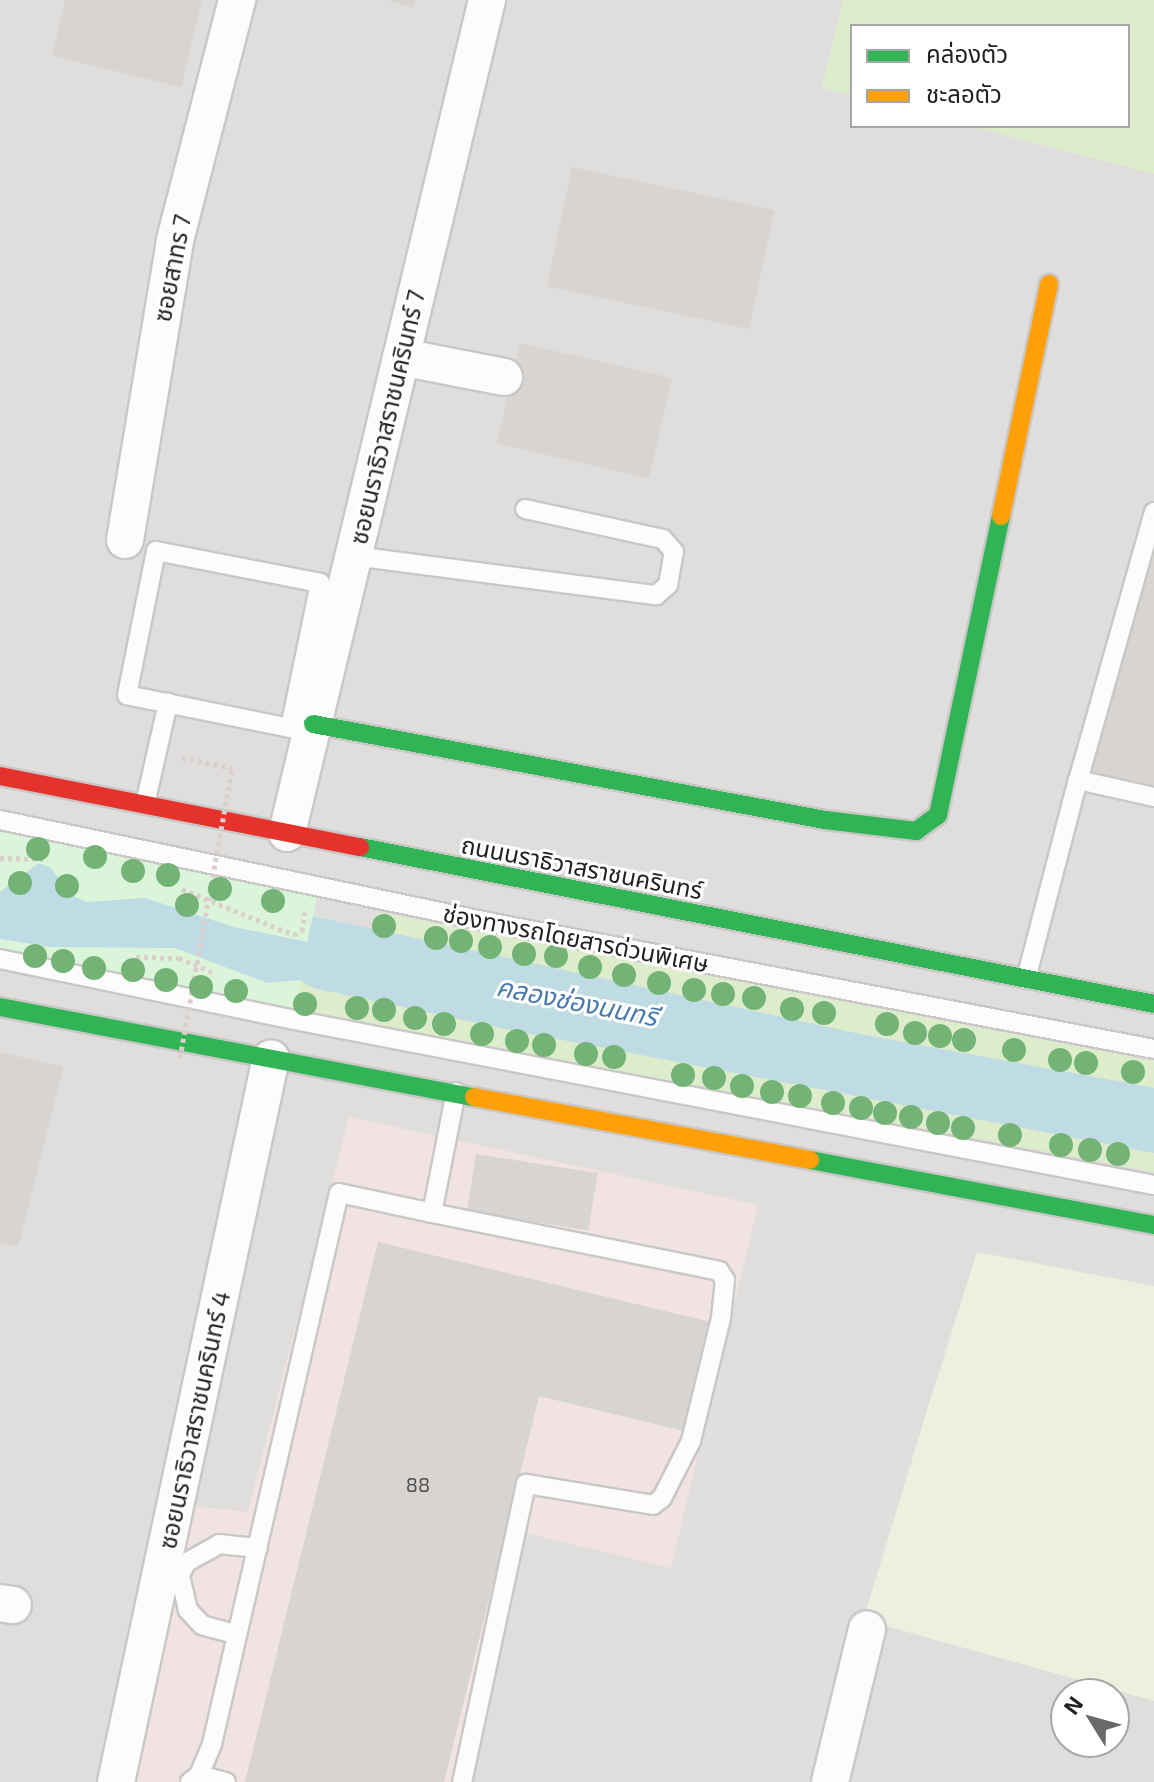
<!DOCTYPE html>
<meta charset="utf-8">
<style>
body{margin:0}
#map{position:relative;width:1154px;height:1782px;overflow:hidden;background:#f0eeeb;font-family:"Exo 2","Noto Sans Thai",sans-serif}
div>[style]{position:absolute}
.residential>*{inset:0;background:#dfdedc}
.commercial>*{inset:0;background:#f1e3e1}
.farmland>*{inset:0;background:#efefdf}
.grass>*{inset:0;background:#ddeccb}
.park>*{inset:0;background:#daf5da;transform-origin:0 0}
.parking>*{inset:0;background:#e0dfde}
.water>*{inset:0;background:#bfdbe3}
.building>*{inset:0;background:#d7d4d2;transform-origin:0 0}
.path>*{height:5px;margin-top:-2.5px;transform-origin:0;background:repeating-linear-gradient(90deg,#dccecd 0 4px,transparent 0 8px)}
.roads{filter:drop-shadow(2px 0 #c9c8c7) drop-shadow(-2px 0 #c9c8c7) drop-shadow(0 2px #c9c8c7) drop-shadow(0 -2px #c9c8c7)}
.lane>*{height:18px;margin:-9px;padding:0 9px;transform-origin:9px;border-radius:9px;background:#fdfcfc}
.street>*{height:36px;margin:-18px;padding:0 18px;transform-origin:18px;border-radius:18px;background:#fdfcfc}
.fast>*{height:18px;margin:-9px;padding:0 9px;transform-origin:9px;border-radius:9px;background:#30b455}
.slow>*{height:18px;margin:-9px;padding:0 9px;transform-origin:9px;border-radius:9px;background:#ff9f0a}
.jam>*{height:18px;margin:-9px;padding:0 9px;transform-origin:9px;border-radius:9px;background:#e5322d}
.path-bridge>*{height:5px;margin-top:-2.5px;transform-origin:0;background:repeating-linear-gradient(90deg,#dccecd 0 4px,transparent 0 8px)}
.trees>*{width:24px;height:24px;margin:-12px;border-radius:50%;background:#73b476}
span{translate:-50% -50%;white-space:nowrap;text-align:center;line-height:1.15;-webkit-text-stroke:6px #fff;paint-order:stroke}
.number-label{font-size:20px;color:#4f4e4e}
.number-label span{-webkit-text-stroke-width:0}
.street-label{font-size:24px;color:#222}
.water-label{font-size:26px;color:#4a7aab;font-style:italic}
.legend{position:absolute;left:850px;top:24px;width:280px;height:104px;box-sizing:border-box;background:#fff;border:2px solid #a7a7a7;margin:0;padding:10px 14px;list-style:none;font-size:24px;color:#222}
.legend li{display:flex;align-items:center;gap:16px;height:40px}
.legend b{width:40px;border:2px solid #a7a7a7}
.north{position:absolute;left:1050px;top:1678px;width:80px;height:80px;box-sizing:border-box;background:#fff;border:2px solid #a7a7a7;border-radius:50%;rotate:307deg;font-size:22px;font-weight:700;line-height:32px;text-align:center;color:#222}
.north::after{content:'';display:block;margin:auto;width:28px;height:36px;background:#6a6968;clip-path:polygon(50% 0,100% 100%,50% 72%,0 100%)}
</style>
<div id="map">
<div class="residential">
<div style="clip-path:polygon(evenodd,0 0,1154px 0,1154px 1782px,0 1782px,0 0,852px 26px,1128px 26px,1128px 126px,852px 126px,852px 26px,0 0,1066px 1694px,1114px 1694px,1114px 1742px,1066px 1742px,1066px 1694px)"></div>
</div>
<div class="commercial">
<div style="clip-path:polygon(349px 1117px,758px 1205px,671px 1568px,526px 1533px,471px 1782px,126px 1782px,191px 1506px,248px 1512px)"></div>
</div>
<div class="farmland">
<div style="clip-path:polygon(977px 1252px,1154px 1286px,1154px 1701px,861px 1619px)"></div>
</div>
<div class="grass">
<div style="clip-path:polygon(843px 0,1154px 0,1154px 174px,970px 126px,1128px 126px,1128px 26px,852px 26px,852px 95px,822px 88px)"></div>
<div style="clip-path:polygon(378px 912px,1154px 1061px,1154px 1088px,860px 1034px,374px 929px)"></div>
<div style="clip-path:polygon(300px 980px,313px 988px,516px 1031px,1154px 1153px,1154px 1172px,294px 1010px)"></div>
</div>
<div class="park">
<div style="left:0;top:830px;width:324px;height:123px;rotate:11deg"></div>
</div>
<div class="parking">
<div style="clip-path:polygon(719px 1366px,922px 1427px,822px 1755px,644px 1714px,671px 1568px)"></div>
</div>
<div class="water">
<div style="clip-path:polygon(39px 863px,51px 868px,71px 895px,87px 902px,145px 898px,234px 927px,307px 942px,313px 916px,860px 1034px,1154px 1088px,1154px 1153px,516px 1031px,313px 988px,300px 980px,267px 983px,175px 948px,51px 947px,0 939px,0 892px)"></div>
</div>
<div class="building">
<div style="clip-path:polygon(65px 0,202px 0,181px 87px,52px 56px)"></div>
<div style="clip-path:polygon(388px 0,415px 0,413px 8px)"></div>
<div style="left:572px;top:167px;width:207px;height:122px;rotate:12deg"></div>
<div style="left:520px;top:343px;width:156px;height:103px;rotate:13deg"></div>
<div style="clip-path:polygon(1154px 554px,1154px 789px,1088px 771px)"></div>
<div style="clip-path:polygon(0 1052px,63px 1067px,18px 1247px,0 1243px)"></div>
<div style="left:476px;top:1154px;width:123px;height:58px;rotate:9deg"></div>
<div style="clip-path:polygon(378px 1242px,719px 1324px,692px 1433px,539px 1396px,444px 1782px,245px 1782px)"></div>
</div>
<div class="path">
<div style="left:182px;top:758px;width:51px;rotate:11.3deg"></div>
<div style="left:0;top:858px;width:43px;rotate:1.3deg"></div>
<div style="left:182px;top:889px;width:121px;rotate:22.3deg"></div>
<div style="left:294px;top:935px;width:9px;rotate:-27deg"></div>
<div style="left:302px;top:931px;width:19px;rotate:-81deg"></div>
<div style="left:136px;top:957px;width:43px;rotate:1.3deg"></div>
<div style="left:179px;top:958px;width:39px;rotate:23deg"></div>
</div>
<div class="roads">
<div class="lane">
<div style="left:1154px;top:512px;width:279px;rotate:105.8deg"></div>
<div style="left:1078px;top:780px;width:78px;rotate:12.6deg"></div>
<div style="left:156px;top:551px;width:167px;rotate:11deg"></div>
<div style="left:320px;top:583px;width:148px;rotate:101.7deg"></div>
<div style="left:290px;top:728px;width:166px;rotate:-168.6deg"></div>
<div style="left:127px;top:695px;width:147px;rotate:-78.6deg"></div>
<div style="left:354px;top:556px;width:305px;rotate:7.4deg"></div>
<div style="left:656px;top:595px;width:16px;rotate:-40deg"></div>
<div style="left:668px;top:585px;width:34px;rotate:-80deg"></div>
<div style="left:674px;top:552px;width:17px;rotate:-130deg"></div>
<div style="left:663px;top:539px;width:141px;rotate:-167.7deg"></div>
<div style="left:145px;top:804px;width:104px;rotate:-77.2deg"></div>
<div style="left:0;top:820px;width:504px;rotate:11.8deg"></div>
<div style="left:493px;top:923px;width:673px;rotate:10.79deg"></div>
<div style="left:0;top:959px;width:300px;rotate:11.7deg"></div>
<div style="left:294px;top:1020px;width:876px;rotate:10.86deg"></div>
<div style="left:1026px;top:979px;width:206px;rotate:-75.4deg"></div>
<div style="left:432px;top:1213px;width:293px;rotate:11.4deg"></div>
<div style="left:719px;top:1271px;width:11px;rotate:56deg"></div>
<div style="left:725px;top:1280px;width:38px;rotate:96deg"></div>
<div style="left:721px;top:1318px;width:127px;rotate:103.7deg"></div>
<div style="left:691px;top:1441px;width:64px;rotate:117deg"></div>
<div style="left:662px;top:1498px;width:11px;rotate:142deg"></div>
<div style="left:653px;top:1505px;width:129px;rotate:-170.6deg"></div>
<div style="left:526px;top:1484px;width:305px;rotate:102.1deg"></div>
<div style="left:235px;top:1634px;width:34px;rotate:-165deg"></div>
<div style="left:202px;top:1625px;width:21px;rotate:-133deg"></div>
<div style="left:188px;top:1610px;width:37px;rotate:-103deg"></div>
<div style="left:180px;top:1574px;width:14px;rotate:-60deg"></div>
<div style="left:187px;top:1562px;width:37px;rotate:-29deg"></div>
<div style="left:219px;top:1544px;width:39px;rotate:6deg"></div>
<div style="left:199px;top:1775px;width:28px;rotate:15deg"></div>
<div style="left:190px;top:1782px;width:11px;rotate:-38deg"></div>
<div style="left:199px;top:1775px;width:34px;rotate:-67deg"></div>
<div style="left:212px;top:1744px;width:565px;rotate:-77.02deg"></div>
<div style="left:339px;top:1193px;width:95px;rotate:12.1deg"></div>
<div style="left:432px;top:1213px;width:123px;rotate:-78.8deg"></div>
</div>
<div class="street">
<div style="left:401px;top:357px;width:105px;rotate:11deg"></div>
<div style="left:125px;top:540px;width:304px;rotate:-80.5deg"></div>
<div style="left:175px;top:240px;width:248px;rotate:-75.5deg"></div>
<div style="left:287px;top:833px;width:857px;rotate:-76.5deg"></div>
<div style="left:0;top:1603px;width:13px;rotate:9deg"></div>
<div style="left:116px;top:1782px;width:740px;rotate:-77.92deg"></div>
<div style="left:830px;top:1782px;width:157px;rotate:-76.4deg"></div>
</div>
<div class="fast">
<div style="left:313px;top:724px;width:521px;rotate:10.62deg"></div>
<div style="left:825px;top:820px;width:92px;rotate:6.9deg"></div>
<div style="left:916px;top:831px;width:27px;rotate:-36deg"></div>
<div style="left:938px;top:815px;width:306px;rotate:-78.1deg"></div>
<div style="left:360px;top:847px;width:809px;rotate:11.18deg"></div>
<div style="left:0;top:1007px;width:482px;rotate:10.8deg"></div>
<div style="left:810px;top:1160px;width:350px;rotate:10.7deg"></div>
</div>
<div class="slow">
<div style="left:1001px;top:516px;width:237px;rotate:-78.3deg"></div>
<div style="left:474px;top:1097px;width:342px;rotate:10.6deg"></div>
</div>
<div class="jam">
<div style="left:0;top:776px;width:367px;rotate:11.2deg"></div>
</div>
</div>
<div class="path-bridge">
<div style="left:180px;top:1058px;width:295px;rotate:-79.8deg"></div>
</div>
<div class="trees">
<div style="left:38px;top:849px"></div>
<div style="left:95px;top:857px"></div>
<div style="left:133px;top:871px"></div>
<div style="left:168px;top:875px"></div>
<div style="left:20px;top:883px"></div>
<div style="left:67px;top:886px"></div>
<div style="left:220px;top:889px"></div>
<div style="left:273px;top:901px"></div>
<div style="left:187px;top:905px"></div>
<div style="left:384px;top:926px"></div>
<div style="left:436px;top:938px"></div>
<div style="left:461px;top:941px"></div>
<div style="left:490px;top:947px"></div>
<div style="left:524px;top:954px"></div>
<div style="left:35px;top:956px"></div>
<div style="left:556px;top:956px"></div>
<div style="left:63px;top:961px"></div>
<div style="left:590px;top:967px"></div>
<div style="left:94px;top:968px"></div>
<div style="left:133px;top:970px"></div>
<div style="left:624px;top:975px"></div>
<div style="left:166px;top:980px"></div>
<div style="left:659px;top:983px"></div>
<div style="left:201px;top:987px"></div>
<div style="left:694px;top:990px"></div>
<div style="left:236px;top:991px"></div>
<div style="left:723px;top:994px"></div>
<div style="left:754px;top:998px"></div>
<div style="left:305px;top:1004px"></div>
<div style="left:357px;top:1008px"></div>
<div style="left:792px;top:1009px"></div>
<div style="left:384px;top:1010px"></div>
<div style="left:824px;top:1013px"></div>
<div style="left:415px;top:1018px"></div>
<div style="left:444px;top:1024px"></div>
<div style="left:887px;top:1024px"></div>
<div style="left:915px;top:1033px"></div>
<div style="left:482px;top:1034px"></div>
<div style="left:940px;top:1036px"></div>
<div style="left:964px;top:1040px"></div>
<div style="left:517px;top:1041px"></div>
<div style="left:544px;top:1045px"></div>
<div style="left:1014px;top:1050px"></div>
<div style="left:586px;top:1054px"></div>
<div style="left:614px;top:1057px"></div>
<div style="left:1060px;top:1060px"></div>
<div style="left:1086px;top:1063px"></div>
<div style="left:1133px;top:1072px"></div>
<div style="left:683px;top:1075px"></div>
<div style="left:714px;top:1078px"></div>
<div style="left:742px;top:1086px"></div>
<div style="left:772px;top:1092px"></div>
<div style="left:800px;top:1096px"></div>
<div style="left:833px;top:1103px"></div>
<div style="left:861px;top:1108px"></div>
<div style="left:885px;top:1113px"></div>
<div style="left:911px;top:1117px"></div>
<div style="left:938px;top:1123px"></div>
<div style="left:963px;top:1128px"></div>
<div style="left:1010px;top:1135px"></div>
<div style="left:1061px;top:1145px"></div>
<div style="left:1090px;top:1150px"></div>
<div style="left:1118px;top:1154px"></div>
</div>
<div class="number-label">
<span style="left:418px;top:1484px">88</span>
</div>
<div class="street-label">
<span style="left:172px;top:268px;rotate:-79deg">ซอยสาทร 7</span>
<span style="left:387px;top:417px;rotate:-77deg">ซอยนราธิวาสราชนครินทร์ 7</span>
<span style="left:582px;top:867px;rotate:11deg">ถนนนราธิวาสราชนครินทร์</span>
<span style="left:576px;top:938px;rotate:11deg">ช่องทางรถโดยสารด่วนพิเศษ</span>
<span style="left:194px;top:1420px;rotate:-78deg">ซอยนราธิวาสราชนครินทร์ 4</span>
</div>
<div class="water-label">
<span style="left:577px;top:1001px;rotate:11deg">คลองช่องนนทรี</span>
</div>
<ul class="legend">
<li><b style="height:10px;background:#30b455"></b>คล่องตัว</li>
<li><b style="height:10px;background:#ff9f0a"></b>ชะลอตัว</li>
</ul>
<div class="north">N</div>
</div>
